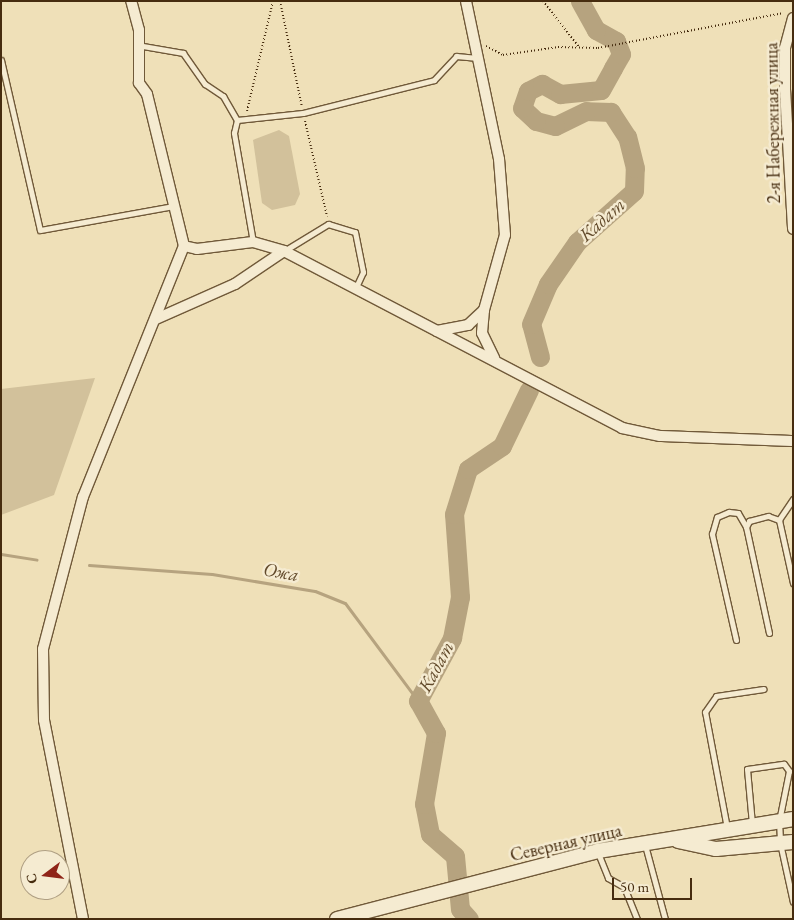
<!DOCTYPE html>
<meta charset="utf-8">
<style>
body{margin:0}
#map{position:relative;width:794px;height:920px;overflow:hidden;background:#efe0b8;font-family:"EB Garamond",serif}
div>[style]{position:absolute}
.green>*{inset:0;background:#d2c19b}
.stream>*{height:3px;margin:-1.5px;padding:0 1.5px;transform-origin:1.5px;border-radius:1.5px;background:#b6a37f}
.river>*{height:19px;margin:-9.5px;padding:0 9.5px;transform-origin:9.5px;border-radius:9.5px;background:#b6a37f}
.path>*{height:2px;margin-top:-1px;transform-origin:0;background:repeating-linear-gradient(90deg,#462c0f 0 1px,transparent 0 3.5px)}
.roads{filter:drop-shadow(1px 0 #705939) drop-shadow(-1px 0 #705939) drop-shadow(0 1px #705939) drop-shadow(0 -1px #705939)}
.lane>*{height:5px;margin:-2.5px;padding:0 2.5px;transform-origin:2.5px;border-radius:2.5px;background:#f5ebd1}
.street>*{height:10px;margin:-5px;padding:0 5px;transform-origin:5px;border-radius:5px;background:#f5ebd1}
.secondary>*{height:14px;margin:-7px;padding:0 7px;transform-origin:7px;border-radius:7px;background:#f5ebd1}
span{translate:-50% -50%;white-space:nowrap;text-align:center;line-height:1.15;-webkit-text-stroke:5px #f5ebd1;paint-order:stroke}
.street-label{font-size:18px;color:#462c0f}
.water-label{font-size:19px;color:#624a2b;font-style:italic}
.frame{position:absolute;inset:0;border:2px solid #462c0f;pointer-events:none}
.north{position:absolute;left:20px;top:850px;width:50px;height:50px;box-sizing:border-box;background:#f5ebd1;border:1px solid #af9f83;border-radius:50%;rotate:255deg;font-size:14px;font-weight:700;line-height:20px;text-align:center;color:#462c0f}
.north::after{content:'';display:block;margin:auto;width:18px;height:22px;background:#8f2418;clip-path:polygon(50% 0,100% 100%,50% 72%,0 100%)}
.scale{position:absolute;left:612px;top:878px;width:80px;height:22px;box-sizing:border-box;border:2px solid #462c0f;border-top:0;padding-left:6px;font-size:15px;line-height:18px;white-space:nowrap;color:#462c0f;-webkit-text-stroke:4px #f5ebd1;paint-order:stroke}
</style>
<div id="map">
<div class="green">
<div style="clip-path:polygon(279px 130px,289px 136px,300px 194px,295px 205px,272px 210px,262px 203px,253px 140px)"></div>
<div style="clip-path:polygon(95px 378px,54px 495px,1px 515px,1px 389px)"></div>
</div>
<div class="stream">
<div style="left:1px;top:554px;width:36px;rotate:9deg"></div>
<div style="left:89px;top:565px;width:123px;rotate:4.2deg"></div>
<div style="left:212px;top:574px;width:104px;rotate:9.4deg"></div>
<div style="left:315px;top:591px;width:32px;rotate:22deg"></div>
<div style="left:345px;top:603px;width:122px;rotate:53.3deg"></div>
</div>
<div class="river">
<div style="left:540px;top:357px;width:34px;rotate:-105deg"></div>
<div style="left:531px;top:324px;width:43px;rotate:-67deg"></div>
<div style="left:548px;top:284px;width:51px;rotate:-55.4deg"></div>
<div style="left:577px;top:242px;width:76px;rotate:-41.8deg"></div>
<div style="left:634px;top:191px;width:23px;rotate:-88deg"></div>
<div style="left:635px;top:168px;width:32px;rotate:-104deg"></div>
<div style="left:627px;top:137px;width:30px;rotate:-123deg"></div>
<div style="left:611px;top:112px;width:25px;rotate:-178deg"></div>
<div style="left:586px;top:111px;width:34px;rotate:154deg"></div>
<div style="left:555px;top:126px;width:20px;rotate:-165deg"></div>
<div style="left:536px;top:121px;width:19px;rotate:-137deg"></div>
<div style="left:522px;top:108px;width:18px;rotate:-71deg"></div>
<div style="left:528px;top:91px;width:16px;rotate:-27deg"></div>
<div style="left:542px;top:84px;width:21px;rotate:29deg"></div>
<div style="left:560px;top:94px;width:41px;rotate:-5.6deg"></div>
<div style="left:601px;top:90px;width:25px;rotate:-61deg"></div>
<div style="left:613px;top:68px;width:16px;rotate:-60deg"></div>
<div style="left:621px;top:54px;width:14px;rotate:-111deg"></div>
<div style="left:616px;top:41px;width:23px;rotate:-151deg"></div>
<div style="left:596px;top:30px;width:33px;rotate:-119deg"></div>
<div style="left:469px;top:919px;width:13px;rotate:-132deg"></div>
<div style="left:460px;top:909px;width:53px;rotate:-95.4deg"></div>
<div style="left:455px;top:856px;width:33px;rotate:-139deg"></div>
<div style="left:430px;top:834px;width:31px;rotate:-101deg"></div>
<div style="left:424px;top:804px;width:72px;rotate:-80.4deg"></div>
<div style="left:436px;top:733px;width:37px;rotate:-119deg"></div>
<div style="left:418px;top:701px;width:72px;rotate:-61.6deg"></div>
<div style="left:452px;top:638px;width:42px;rotate:-79deg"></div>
<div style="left:460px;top:597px;width:83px;rotate:-94.1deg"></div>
<div style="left:454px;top:514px;width:47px;rotate:-72.7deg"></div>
<div style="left:468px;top:469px;width:41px;rotate:-34.1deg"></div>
<div style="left:502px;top:446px;width:62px;rotate:-64.3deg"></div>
</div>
<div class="path">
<div style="left:280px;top:1px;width:108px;rotate:78.3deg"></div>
<div style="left:543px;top:1px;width:58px;rotate:52deg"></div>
<div style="left:486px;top:46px;width:19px;rotate:28deg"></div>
<div style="left:503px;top:55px;width:56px;rotate:-8.3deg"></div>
<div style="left:558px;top:47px;width:40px;rotate:1.4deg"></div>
<div style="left:598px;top:48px;width:189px;rotate:-10.7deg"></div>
<div style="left:247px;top:111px;width:113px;rotate:-76.7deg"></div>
<div style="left:305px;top:121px;width:98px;rotate:77deg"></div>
</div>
<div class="roads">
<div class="lane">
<div style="left:137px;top:45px;width:47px;rotate:9.9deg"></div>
<div style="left:183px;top:53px;width:38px;rotate:55deg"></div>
<div style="left:205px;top:84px;width:22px;rotate:34deg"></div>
<div style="left:223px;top:96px;width:28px;rotate:60deg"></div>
<div style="left:1px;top:60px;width:174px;rotate:77.1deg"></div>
<div style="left:40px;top:230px;width:136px;rotate:-10.2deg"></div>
<div style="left:253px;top:242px;width:111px;rotate:-99.9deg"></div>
<div style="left:234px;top:133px;width:13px;rotate:-77deg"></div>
<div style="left:237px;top:120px;width:66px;rotate:-6.1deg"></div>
<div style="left:303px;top:113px;width:135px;rotate:-14.1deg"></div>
<div style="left:434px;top:80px;width:33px;rotate:-47deg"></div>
<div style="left:456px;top:56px;width:22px;rotate:5deg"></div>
<div style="left:284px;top:251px;width:52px;rotate:-31.5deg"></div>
<div style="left:328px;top:224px;width:28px;rotate:17deg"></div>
<div style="left:355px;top:232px;width:41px;rotate:78.7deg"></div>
<div style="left:363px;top:272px;width:17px;rotate:115deg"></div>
<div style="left:793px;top:499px;width:25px;rotate:124deg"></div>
<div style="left:779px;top:520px;width:65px;rotate:77.5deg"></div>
<div style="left:769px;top:633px;width:108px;rotate:-102.2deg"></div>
<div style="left:746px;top:527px;width:7px;rotate:-63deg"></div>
<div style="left:749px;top:521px;width:20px;rotate:-15deg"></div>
<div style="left:768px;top:516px;width:12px;rotate:20deg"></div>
<div style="left:736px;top:640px;width:109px;rotate:-102.8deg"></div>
<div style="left:712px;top:534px;width:18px;rotate:-74deg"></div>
<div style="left:717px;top:517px;width:13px;rotate:-23deg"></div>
<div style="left:729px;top:512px;width:9px;rotate:6deg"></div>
<div style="left:738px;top:513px;width:16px;rotate:60deg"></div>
<div style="left:752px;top:824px;width:55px;rotate:-95.2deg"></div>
<div style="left:747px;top:769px;width:37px;rotate:-8deg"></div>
<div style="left:784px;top:764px;width:9px;rotate:54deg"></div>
<div style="left:789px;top:771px;width:51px;rotate:101.3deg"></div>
<div style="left:779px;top:821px;width:22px;rotate:87deg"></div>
<div style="left:780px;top:843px;width:60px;rotate:77.6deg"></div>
<div style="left:727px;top:828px;width:118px;rotate:-100.7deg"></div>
<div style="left:705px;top:712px;width:19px;rotate:-55deg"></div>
<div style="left:716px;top:696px;width:48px;rotate:-8.5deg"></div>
<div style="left:645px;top:845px;width:77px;rotate:74.9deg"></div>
<div style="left:598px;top:853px;width:27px;rotate:68deg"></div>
<div style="left:608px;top:878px;width:18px;rotate:29deg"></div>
<div style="left:624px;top:887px;width:35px;rotate:68deg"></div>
</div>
<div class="street">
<div style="left:793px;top:18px;width:31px;rotate:105deg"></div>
<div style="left:785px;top:48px;width:41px;rotate:90deg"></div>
<div style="left:785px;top:89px;width:140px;rotate:86.7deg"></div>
<div style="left:184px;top:246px;width:13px;rotate:13deg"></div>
<div style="left:197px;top:249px;width:56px;rotate:-7.1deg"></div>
<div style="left:253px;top:242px;width:32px;rotate:16deg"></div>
<div style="left:284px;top:251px;width:382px;rotate:27.6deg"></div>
<div style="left:622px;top:428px;width:39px;rotate:12deg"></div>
<div style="left:660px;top:436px;width:133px;rotate:2.2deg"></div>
<div style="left:484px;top:310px;width:23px;rotate:95deg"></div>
<div style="left:482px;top:333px;width:28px;rotate:64deg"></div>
<div style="left:156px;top:319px;width:86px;rotate:-23.9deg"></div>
<div style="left:235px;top:284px;width:59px;rotate:-34deg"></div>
<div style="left:437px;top:331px;width:32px;rotate:-11deg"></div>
<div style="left:468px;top:325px;width:22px;rotate:-43deg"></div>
<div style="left:484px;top:310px;width:78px;rotate:-74.4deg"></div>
<div style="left:505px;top:235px;width:76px;rotate:-94.5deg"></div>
<div style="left:499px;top:159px;width:161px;rotate:-101.8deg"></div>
<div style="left:83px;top:919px;width:203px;rotate:-101.1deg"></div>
<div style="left:44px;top:720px;width:71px;rotate:-90.8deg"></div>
<div style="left:43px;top:649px;width:157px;rotate:-75.3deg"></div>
<div style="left:83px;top:497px;width:271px;rotate:-68.1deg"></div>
<div style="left:184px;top:246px;width:156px;rotate:-103.7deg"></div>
<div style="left:147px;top:94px;width:14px;rotate:-126deg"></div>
<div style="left:139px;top:83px;width:53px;rotate:-90deg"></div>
<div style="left:139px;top:30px;width:30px;rotate:-105deg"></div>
</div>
<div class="secondary">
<div style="left:678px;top:841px;width:39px;rotate:12deg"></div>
<div style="left:716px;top:849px;width:77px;rotate:-5.2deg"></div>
<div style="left:337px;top:919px;width:270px;rotate:-14.6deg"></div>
<div style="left:598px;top:851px;width:198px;rotate:-9.3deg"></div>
</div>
</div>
<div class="street-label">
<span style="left:773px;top:123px;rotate:-91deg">2-я Набережная улица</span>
<span style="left:566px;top:843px;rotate:-13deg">Северная улица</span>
</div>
<div class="water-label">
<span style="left:602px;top:220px;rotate:-42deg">Кадат</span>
<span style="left:281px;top:572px;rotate:10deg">Ожа</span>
<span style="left:436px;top:667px;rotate:-62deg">Кадат</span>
</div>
<div class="frame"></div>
<div class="north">С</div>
<div class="scale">50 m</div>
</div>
